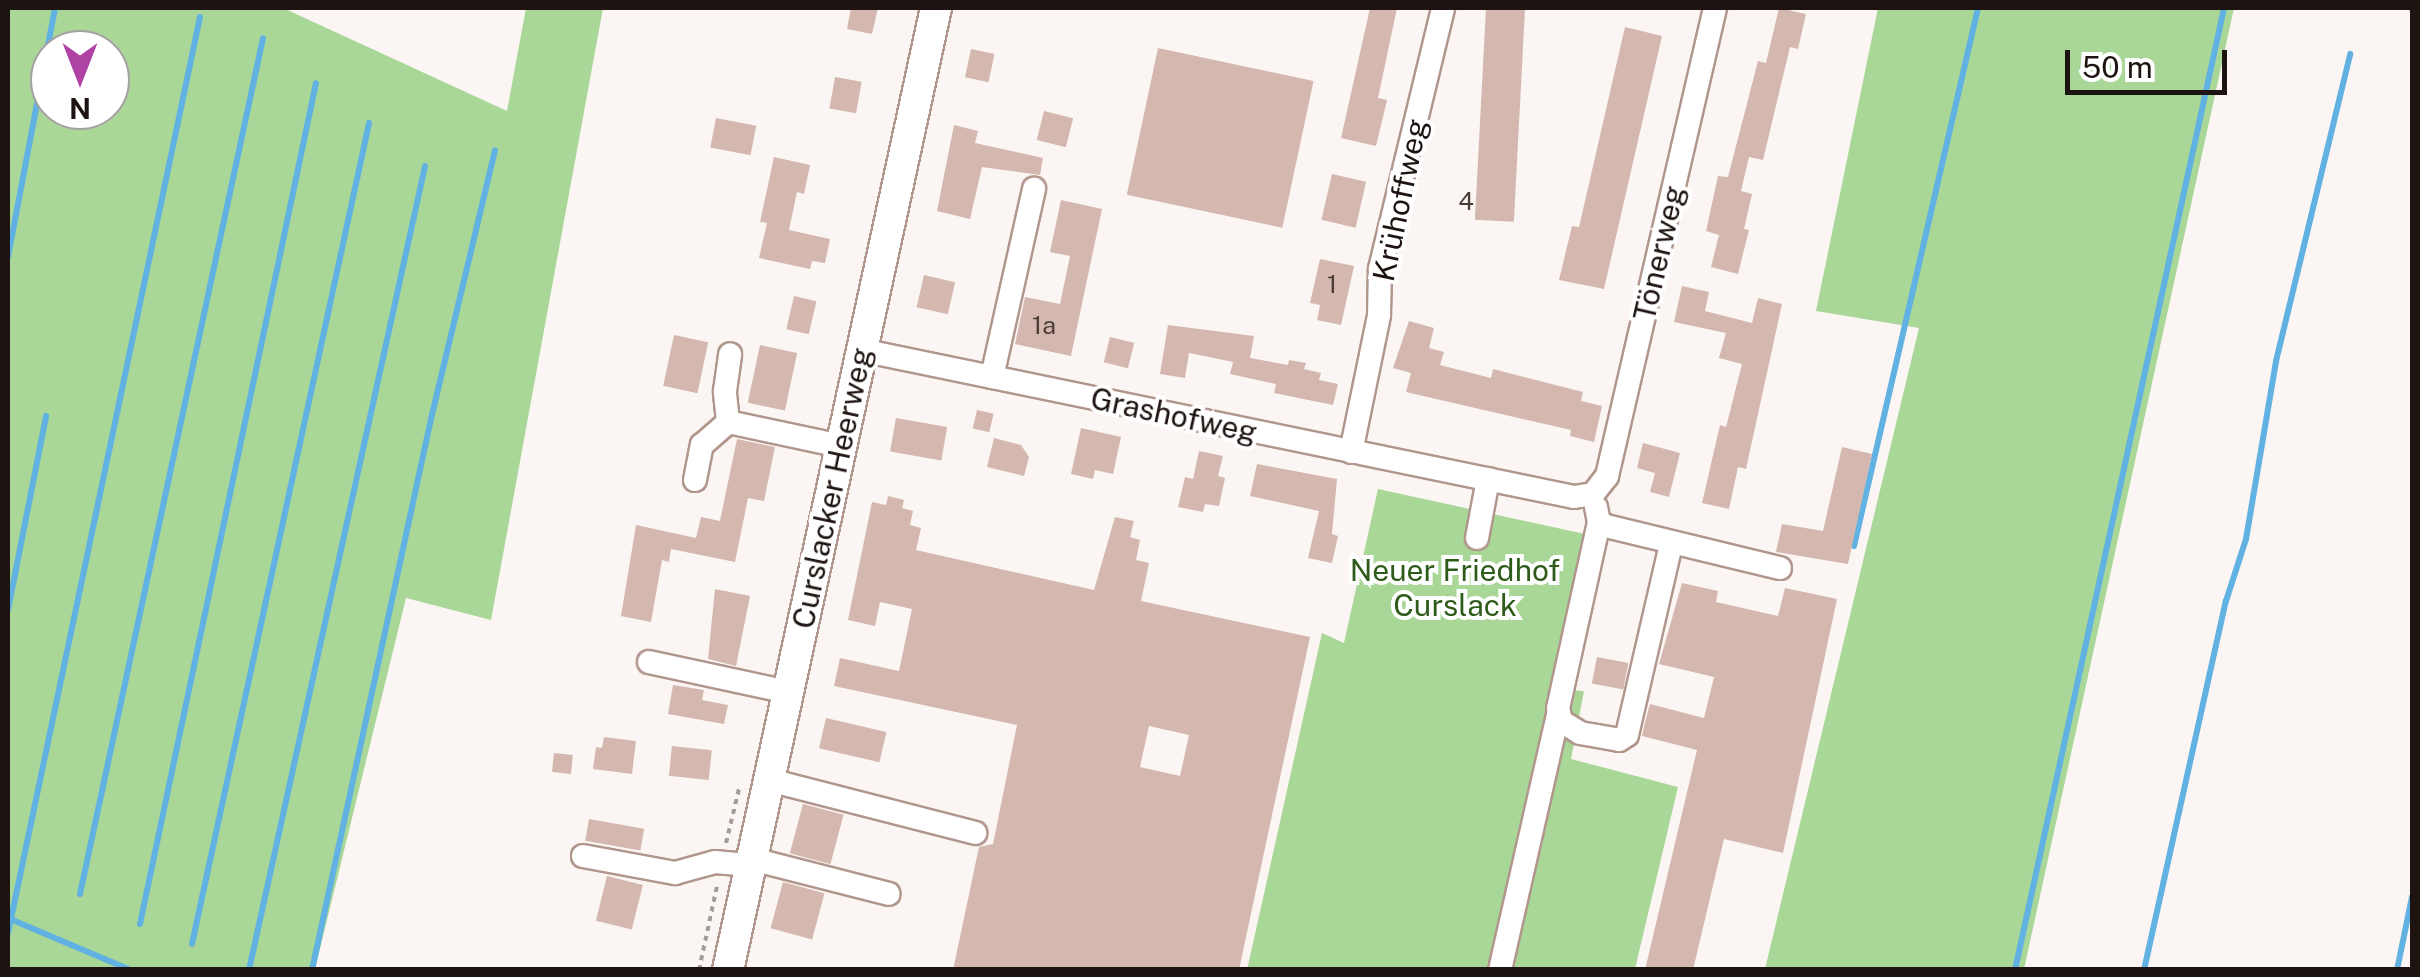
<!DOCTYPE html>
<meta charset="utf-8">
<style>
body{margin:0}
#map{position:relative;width:2420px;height:977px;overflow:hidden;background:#fbf5f3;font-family:"Public Sans",sans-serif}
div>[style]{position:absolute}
.green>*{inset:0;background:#a8d797}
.stream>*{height:6px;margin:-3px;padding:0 3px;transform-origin:3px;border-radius:3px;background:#61b2e2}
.building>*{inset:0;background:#d4b8b0;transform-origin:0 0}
.path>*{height:4px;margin-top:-2px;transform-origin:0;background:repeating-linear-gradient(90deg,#a49c9a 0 5px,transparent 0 10px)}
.roads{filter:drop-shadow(2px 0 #b0968c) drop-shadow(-2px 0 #b0968c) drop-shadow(0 2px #b0968c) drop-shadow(0 -2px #b0968c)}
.minor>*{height:22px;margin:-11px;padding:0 11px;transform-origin:11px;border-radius:11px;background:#fff}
.major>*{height:30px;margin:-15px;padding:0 15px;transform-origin:15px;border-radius:15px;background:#fff}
span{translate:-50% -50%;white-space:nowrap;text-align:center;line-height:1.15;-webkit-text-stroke:8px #fff;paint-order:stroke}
.number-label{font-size:25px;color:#4b3c38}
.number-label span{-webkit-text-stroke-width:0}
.street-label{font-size:30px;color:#1d1310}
.park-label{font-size:30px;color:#2e5b19}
.frame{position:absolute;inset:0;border:10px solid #1d1310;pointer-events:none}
.north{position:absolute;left:30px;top:30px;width:100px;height:100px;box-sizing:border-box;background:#fff;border:2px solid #a5a19f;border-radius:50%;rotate:180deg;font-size:28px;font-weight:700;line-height:40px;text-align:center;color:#1d1310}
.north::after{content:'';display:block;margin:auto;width:35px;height:45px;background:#af44a4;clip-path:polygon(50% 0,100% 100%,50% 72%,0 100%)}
.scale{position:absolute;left:2065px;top:50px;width:162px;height:45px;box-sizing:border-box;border:5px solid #1d1310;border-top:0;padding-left:12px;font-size:30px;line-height:35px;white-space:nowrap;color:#1d1310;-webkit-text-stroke:8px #fff;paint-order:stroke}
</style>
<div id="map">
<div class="green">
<div style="clip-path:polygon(evenodd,8px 8px,283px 8px,507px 111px,526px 8px,603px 8px,491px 620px,406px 598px,315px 969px,8px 969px,8px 8px,50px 50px,110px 50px,110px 110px,50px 110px,50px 50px)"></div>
<div style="clip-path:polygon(1878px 8px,2234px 8px,2024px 969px,1765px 969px,1919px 328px,1816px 311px)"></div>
<div style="clip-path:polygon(1378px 489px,1585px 534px,1552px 689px,1584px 691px,1571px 759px,1678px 787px,1635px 969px,1247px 970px,1322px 633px,1344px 643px)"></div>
</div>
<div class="stream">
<div style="left:2411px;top:8px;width:1px;rotate:45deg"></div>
<div style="left:8px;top:257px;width:253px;rotate:-79.3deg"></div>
<div style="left:1854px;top:546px;width:552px;rotate:-77.02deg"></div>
<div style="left:8px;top:610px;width:198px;rotate:-78.9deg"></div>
<div style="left:80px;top:894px;width:875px;rotate:-77.93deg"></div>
<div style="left:10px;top:919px;width:131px;rotate:22.9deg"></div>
<div style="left:140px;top:924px;width:859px;rotate:-78.18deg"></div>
<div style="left:8px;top:933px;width:936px;rotate:-78.16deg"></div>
<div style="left:192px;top:944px;width:840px;rotate:-77.83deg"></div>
<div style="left:249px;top:970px;width:823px;rotate:-77.65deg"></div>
<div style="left:312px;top:970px;width:564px;rotate:-77.81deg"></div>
<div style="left:431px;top:419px;width:276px;rotate:-76.6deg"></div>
<div style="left:2015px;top:970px;width:984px;rotate:-77.74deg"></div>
<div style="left:2144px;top:970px;width:378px;rotate:-77.5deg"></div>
<div style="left:2226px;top:601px;width:65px;rotate:-72.1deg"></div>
<div style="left:2246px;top:539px;width:181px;rotate:-80.4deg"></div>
<div style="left:2276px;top:361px;width:316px;rotate:-76.4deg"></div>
<div style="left:2397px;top:970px;width:75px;rotate:-78.4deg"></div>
</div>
<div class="building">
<div style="clip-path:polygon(851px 8px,878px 8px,872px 34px,847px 29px)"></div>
<div style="clip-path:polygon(1370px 8px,1397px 8px,1378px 98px,1387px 100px,1376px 146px,1341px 138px)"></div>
<div style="left:1486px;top:8px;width:39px;height:212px;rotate:3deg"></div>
<div style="clip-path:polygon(1779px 8px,1806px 14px,1798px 49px,1790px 47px,1763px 160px,1749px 157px,1741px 191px,1752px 194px,1744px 229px,1749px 230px,1738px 274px,1711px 267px,1719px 235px,1706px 231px,1718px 176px,1728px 177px,1758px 61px,1766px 63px)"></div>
<div style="clip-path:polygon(1625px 27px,1662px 36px,1604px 289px,1559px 280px,1572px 226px,1579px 227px)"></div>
<div style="left:1158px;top:48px;width:159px;height:150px;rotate:12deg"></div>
<div style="left:971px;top:49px;width:24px;height:29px;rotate:12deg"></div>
<div style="left:835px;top:77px;width:27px;height:32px;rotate:10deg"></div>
<div style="left:1044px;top:111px;width:30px;height:30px;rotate:14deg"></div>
<div style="left:716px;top:118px;width:41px;height:30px;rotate:11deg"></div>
<div style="clip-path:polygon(954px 125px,978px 131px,975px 143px,1043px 158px,1040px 175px,982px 167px,970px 219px,937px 211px)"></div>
<div style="clip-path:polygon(774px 157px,810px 165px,804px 194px,797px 192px,789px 230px,830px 239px,825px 263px,812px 261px,810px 269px,759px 258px,767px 223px,760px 222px)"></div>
<div style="left:1332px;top:174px;width:35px;height:47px;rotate:13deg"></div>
<div style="clip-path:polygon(1061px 200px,1102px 209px,1071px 356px,1015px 344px,1025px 297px,1060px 304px,1070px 256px,1050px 252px)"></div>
<div style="clip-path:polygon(1320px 259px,1354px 266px,1341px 325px,1317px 320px,1320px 305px,1310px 303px)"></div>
<div style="left:924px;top:275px;width:32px;height:33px;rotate:13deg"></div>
<div style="clip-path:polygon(1682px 286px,1709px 292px,1705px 311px,1752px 323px,1758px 298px,1782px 304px,1746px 469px,1738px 467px,1729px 509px,1702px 503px,1720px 425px,1726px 427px,1742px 364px,1719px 358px,1726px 333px,1674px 322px)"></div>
<div style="left:794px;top:296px;width:23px;height:34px;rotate:13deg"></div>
<div style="clip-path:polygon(1409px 321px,1434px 328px,1429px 348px,1444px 352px,1440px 365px,1491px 378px,1493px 369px,1583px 392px,1581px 401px,1602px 406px,1594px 442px,1570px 436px,1571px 430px,1406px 392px,1411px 373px,1393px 368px)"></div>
<div style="clip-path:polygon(1168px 325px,1254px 336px,1250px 358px,1288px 365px,1289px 360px,1306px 363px,1304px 369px,1321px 373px,1319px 380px,1338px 384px,1333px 405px,1274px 393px,1276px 384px,1230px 374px,1233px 362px,1189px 353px,1185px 378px,1160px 374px)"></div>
<div style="left:674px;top:335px;width:35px;height:52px;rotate:12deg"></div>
<div style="left:1110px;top:337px;width:25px;height:26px;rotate:14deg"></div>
<div style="left:760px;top:345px;width:38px;height:59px;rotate:12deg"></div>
<div style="left:977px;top:410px;width:17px;height:19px;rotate:13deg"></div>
<div style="left:896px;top:418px;width:52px;height:34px;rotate:10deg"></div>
<div style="clip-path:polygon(1081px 428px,1121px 437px,1113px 474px,1095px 470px,1093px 479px,1071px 474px)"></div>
<div style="clip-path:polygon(994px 438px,1021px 445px,1029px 457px,1024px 476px,987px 467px)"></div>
<div style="clip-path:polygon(737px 439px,775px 447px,764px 501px,748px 498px,735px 562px,671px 549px,669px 562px,662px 560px,651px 622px,621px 616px,636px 525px,696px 538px,701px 517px,720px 521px)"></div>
<div style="clip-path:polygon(1643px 443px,1680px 453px,1669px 497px,1650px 492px,1655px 473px,1637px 468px)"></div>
<div style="clip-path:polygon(1842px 447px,1872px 454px,1848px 564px,1776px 552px,1782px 524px,1823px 531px)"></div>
<div style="clip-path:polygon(1199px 451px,1223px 456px,1218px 476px,1225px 478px,1219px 506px,1205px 504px,1203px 512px,1178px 507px,1185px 477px,1193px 479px)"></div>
<div style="clip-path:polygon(1257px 464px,1337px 479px,1332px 534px,1338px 536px,1332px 563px,1308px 558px,1319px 511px,1250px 496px)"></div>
<div style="clip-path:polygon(evenodd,888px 496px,904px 500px,902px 508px,913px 511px,910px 525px,921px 528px,916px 550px,1094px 590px,1115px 517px,1134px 521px,1130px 537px,1140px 540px,1136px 560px,1149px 563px,1141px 601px,1310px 637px,1239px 970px,953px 970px,979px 847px,993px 844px,1017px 725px,834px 686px,840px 658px,899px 671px,912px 609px,880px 602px,875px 626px,848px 620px,872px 502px,886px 505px,888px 496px,1149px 726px,1189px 735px,1180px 776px,1140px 767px,1149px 726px)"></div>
<div style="clip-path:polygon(1682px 583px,1718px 591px,1716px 602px,1778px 616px,1785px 588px,1837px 599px,1783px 853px,1724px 839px,1693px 970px,1645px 970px,1697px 750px,1642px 736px,1645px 722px,1650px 704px,1704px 718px,1714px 677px,1659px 664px)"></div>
<div style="clip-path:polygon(715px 589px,750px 596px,736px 666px,708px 659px)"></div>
<div style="left:1597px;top:657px;width:32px;height:27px;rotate:11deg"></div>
<div style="clip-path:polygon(673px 685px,704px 690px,702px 700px,728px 705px,724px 724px,668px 714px)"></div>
<div style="left:826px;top:718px;width:62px;height:31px;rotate:13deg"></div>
<div style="clip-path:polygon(604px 737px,636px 741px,632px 774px,593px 769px,596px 747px,602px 748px)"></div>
<div style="left:672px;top:746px;width:40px;height:30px;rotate:6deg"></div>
<div style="left:554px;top:753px;width:19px;height:19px;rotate:6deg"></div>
<div style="left:803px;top:804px;width:42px;height:51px;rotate:15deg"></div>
<div style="left:589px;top:819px;width:56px;height:22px;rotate:10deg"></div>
<div style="left:607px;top:876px;width:37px;height:46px;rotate:14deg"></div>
<div style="left:783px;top:882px;width:43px;height:48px;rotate:15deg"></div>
</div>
<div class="path">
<div style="left:726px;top:843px;width:56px;rotate:-76.5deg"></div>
<div style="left:699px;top:970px;width:86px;rotate:-77.9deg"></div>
</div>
<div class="roads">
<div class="minor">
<div style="left:861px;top:350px;width:728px;rotate:11.65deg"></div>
<div style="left:1574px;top:497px;width:19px;rotate:-9deg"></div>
<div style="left:992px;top:377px;width:193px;rotate:-77.4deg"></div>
<div style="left:728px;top:422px;width:31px;rotate:-96deg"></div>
<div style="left:725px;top:391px;width:37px;rotate:-82deg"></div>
<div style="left:1351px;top:452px;width:140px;rotate:-78.4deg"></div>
<div style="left:1379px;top:315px;width:46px;rotate:-88.8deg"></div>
<div style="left:1380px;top:269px;width:268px;rotate:-76.4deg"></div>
<div style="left:695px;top:480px;width:36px;rotate:-79deg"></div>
<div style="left:702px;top:445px;width:35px;rotate:-41deg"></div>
<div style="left:728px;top:422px;width:116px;rotate:12deg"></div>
<div style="left:1593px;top:494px;width:23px;rotate:-52deg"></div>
<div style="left:1607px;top:476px;width:480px;rotate:-77deg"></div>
<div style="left:1596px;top:507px;width:15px;rotate:79deg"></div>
<div style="left:1599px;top:522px;width:8px;rotate:30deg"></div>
<div style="left:1606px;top:526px;width:179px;rotate:13.6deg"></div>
<div style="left:1599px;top:522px;width:190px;rotate:102.4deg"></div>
<div style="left:1558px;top:708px;width:13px;rotate:77deg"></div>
<div style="left:1561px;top:721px;width:22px;rotate:32deg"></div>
<div style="left:1580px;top:733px;width:40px;rotate:10deg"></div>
<div style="left:1619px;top:740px;width:9px;rotate:-32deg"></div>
<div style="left:1627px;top:735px;width:196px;rotate:-77deg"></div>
<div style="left:1477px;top:538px;width:60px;rotate:-79.4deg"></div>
<div style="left:649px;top:662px;width:142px;rotate:12.2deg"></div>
<div style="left:769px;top:780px;width:213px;rotate:14.4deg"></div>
<div style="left:583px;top:856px;width:94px;rotate:10.5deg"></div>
<div style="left:675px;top:873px;width:41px;rotate:-15.4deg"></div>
<div style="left:715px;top:862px;width:36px;rotate:5deg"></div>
<div style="left:752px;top:859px;width:141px;rotate:14.3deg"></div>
<div style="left:1500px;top:970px;width:262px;rotate:-77.2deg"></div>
</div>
<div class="major">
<div style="left:728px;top:970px;width:984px;rotate:-77.8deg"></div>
</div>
</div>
<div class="number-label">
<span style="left:1466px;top:201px">4</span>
<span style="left:1332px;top:284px">1</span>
<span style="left:1044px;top:325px">1a</span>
</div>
<div class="street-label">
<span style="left:1400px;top:200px;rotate:-78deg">Krühoffweg</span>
<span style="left:1659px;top:253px;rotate:-77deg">Tönerweg</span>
<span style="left:1174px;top:415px;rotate:12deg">Grashofweg</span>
<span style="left:832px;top:488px;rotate:-78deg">Curslacker Heerweg</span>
</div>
<div class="park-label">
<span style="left:1455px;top:587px">Neuer Friedhof<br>Curslack</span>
</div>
<div class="frame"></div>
<div class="north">N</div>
<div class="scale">50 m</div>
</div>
